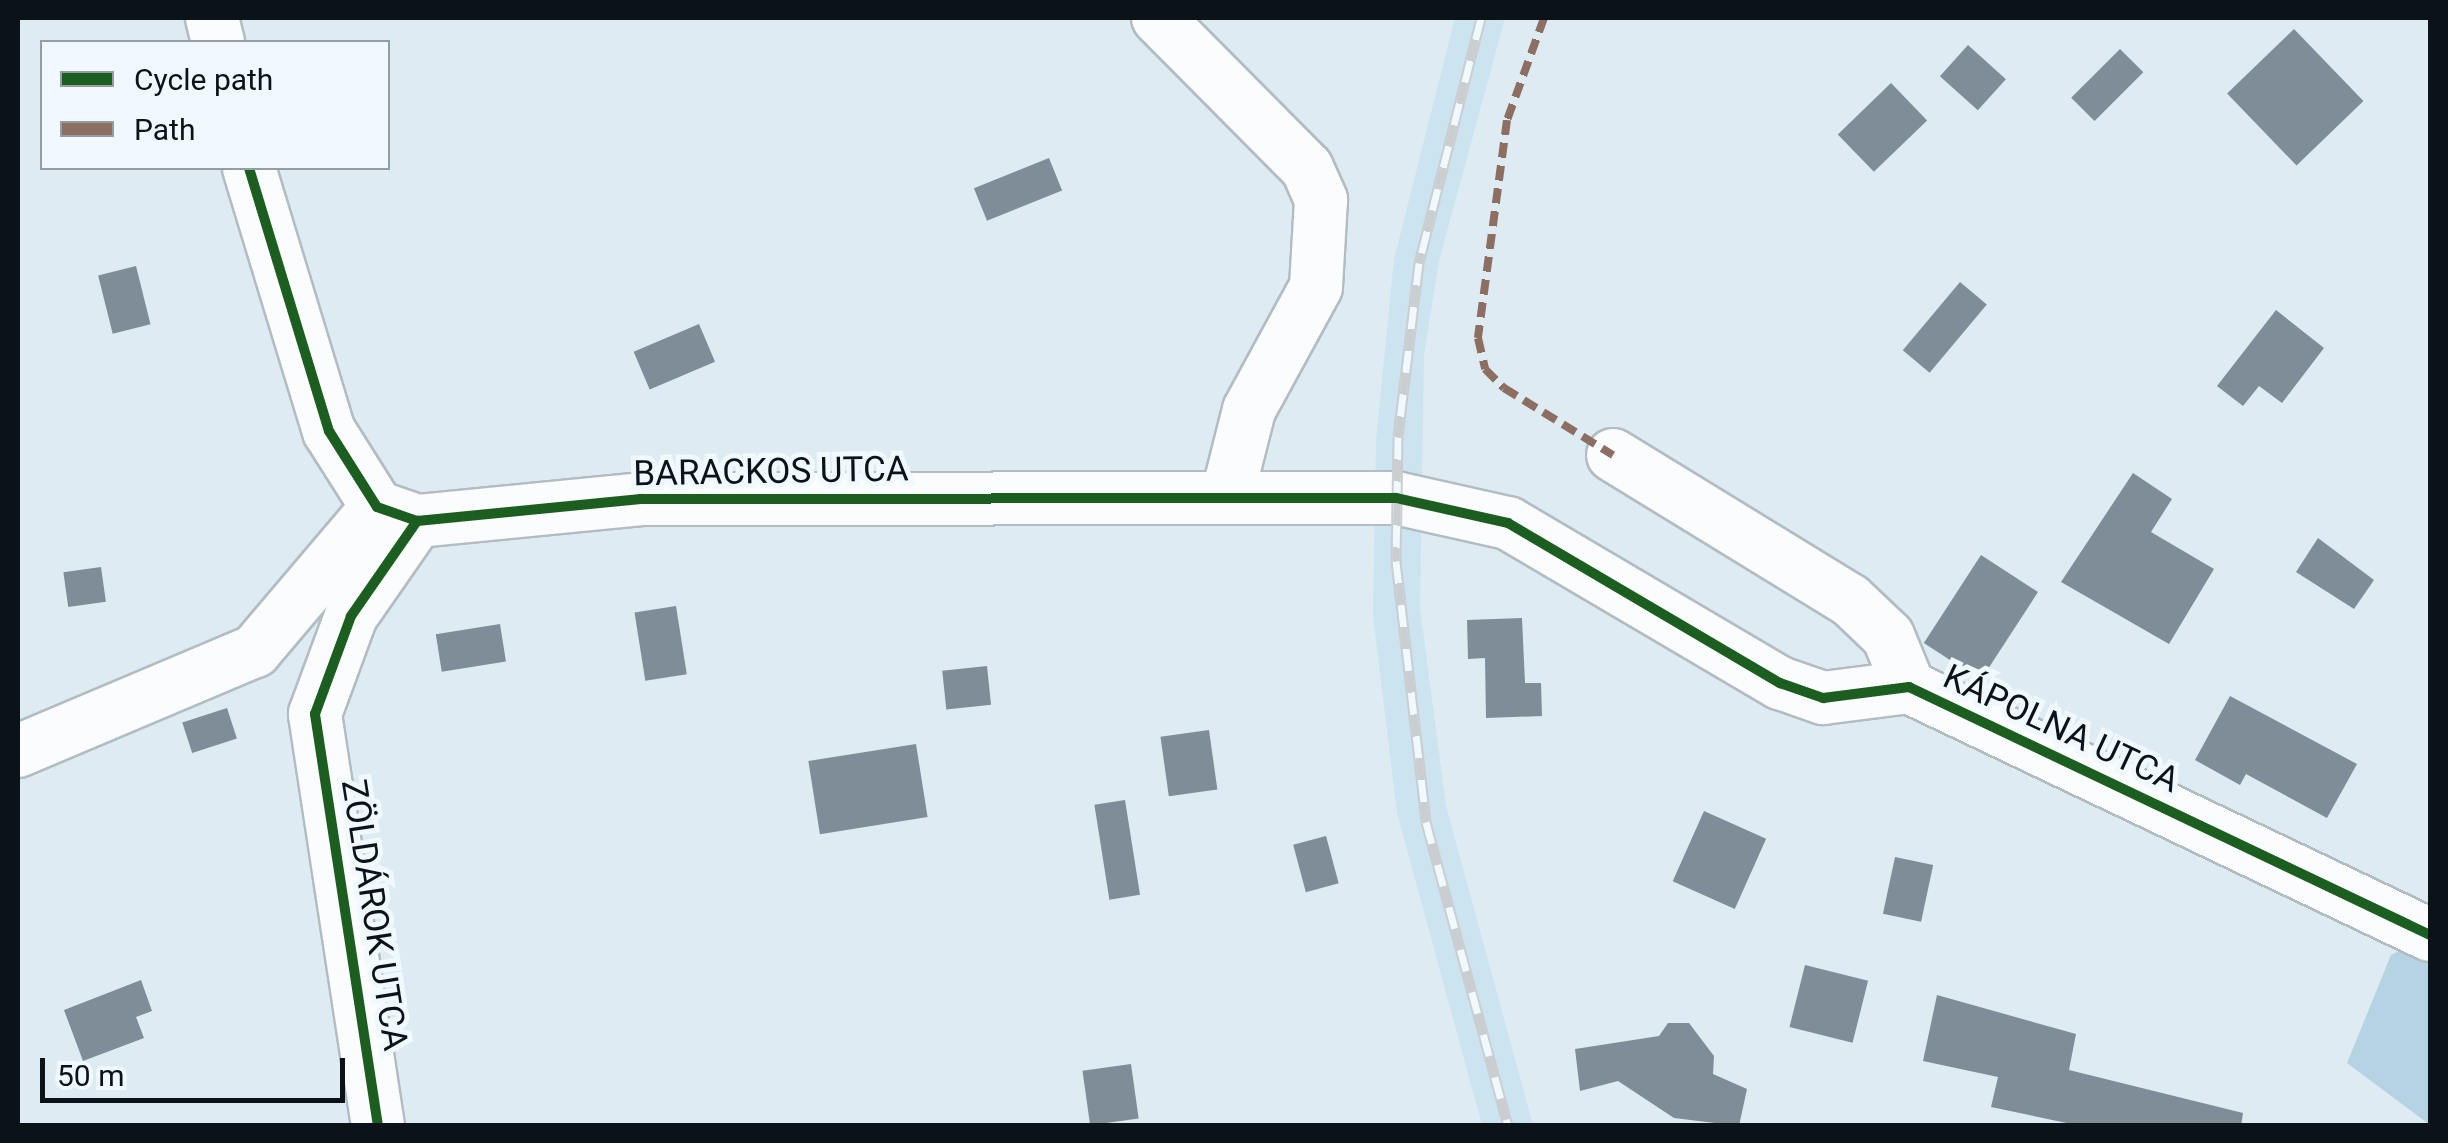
<!DOCTYPE html>
<meta charset="utf-8">
<style>
body{margin:0}
#map{position:relative;width:2448px;height:1143px;overflow:hidden;background:#deebf3;font-family:Roboto,sans-serif}
div>[style]{position:absolute}
.built>*{inset:0;background:#cce4f0}
.green>*{inset:0;background:#b5d3e2}
.building>*{inset:0;background:#7f8d99;transform-origin:0 0}
.roads{filter:drop-shadow(2px 0 #b2bcc2) drop-shadow(-2px 0 #b2bcc2) drop-shadow(0 2px #b2bcc2) drop-shadow(0 -2px #b2bcc2)}
.minor>*{height:52px;margin:-26px;padding:0 26px;transform-origin:26px;border-radius:26px;background:#fafcfd}
.rail>*{height:11px;margin-top:-5.5px;transform-origin:0;background:repeating-linear-gradient(90deg,#eff9fe 0 22px,#caced0 0 44px);box-sizing:border-box;border-block:2px solid #caced0}
.quiet>*{height:8px;margin-top:-4px;transform-origin:0;background:repeating-linear-gradient(90deg,#8d6e63 0 15px,transparent 0 23px)}
.cycleway>*{height:10px;margin:-5px;padding:0 5px;transform-origin:5px;border-radius:5px;background:#1b5e20}
span{translate:-50% -50%;white-space:nowrap;text-align:center;line-height:1.15;-webkit-text-stroke:10px #eff9fe;paint-order:stroke}
.street-label{font-size:35px;color:#0b1318}
.frame{position:absolute;inset:0;border:20px solid #0b1318;pointer-events:none}
.legend{position:absolute;left:40px;top:40px;width:350px;height:130px;box-sizing:border-box;background:#eff9fe;border:2px solid #949da2;margin:0;padding:12px 18px;list-style:none;font-size:30px;color:#0b1318}
.legend li{display:flex;align-items:center;gap:20px;height:50px}
.legend b{width:50px;border:2px solid #949da2}
.scale{position:absolute;left:40px;top:1058px;width:305px;height:45px;box-sizing:border-box;border:5px solid #0b1318;border-top:0;padding-left:12px;font-size:30px;line-height:35px;white-space:nowrap;color:#0b1318;-webkit-text-stroke:8px #eff9fe;paint-order:stroke}
</style>
<div id="map">
<div class="built">
<div style="clip-path:polygon(1455px 18px,1505px 18px,1439px 261px,1424px 355px,1420px 608px,1446px 806px,1533px 1125px,1482px 1125px,1397px 813px,1373px 616px,1376px 441px,1394px 259px)"></div>
</div>
<div class="green">
<div style="clip-path:polygon(2414px 943px,2430px 950px,2430px 1125px,2347px 1063px,2391px 955px)"></div>
</div>
<div class="building">
<div style="left:2294px;top:29px;width:100px;height:93px;rotate:46deg"></div>
<div style="left:1968px;top:45px;width:51px;height:42px;rotate:42deg"></div>
<div style="left:2120px;top:49px;width:33px;height:69px;rotate:45deg"></div>
<div style="left:1891px;top:83px;width:52px;height:74px;rotate:46deg"></div>
<div style="left:1049px;top:158px;width:35px;height:81px;rotate:68deg"></div>
<div style="left:136px;top:266px;width:60px;height:39px;rotate:76deg"></div>
<div style="left:1960px;top:282px;width:35px;height:89px;rotate:40deg"></div>
<div style="clip-path:polygon(2276px 310px,2324px 348px,2282px 403px,2259px 386px,2243px 406px,2217px 386px)"></div>
<div style="left:699px;top:324px;width:41px;height:71px;rotate:67deg"></div>
<div style="clip-path:polygon(2133px 473px,2172px 499px,2151px 532px,2214px 569px,2169px 644px,2061px 582px)"></div>
<div style="clip-path:polygon(2318px 538px,2374px 580px,2354px 609px,2296px 572px)"></div>
<div style="left:1981px;top:555px;width:68px;height:105px;rotate:33deg"></div>
<div style="left:101px;top:567px;width:35px;height:38px;rotate:82deg"></div>
<div style="left:676px;top:606px;width:69px;height:42px;rotate:81deg"></div>
<div style="clip-path:polygon(1522px 618px,1525px 683px,1541px 683px,1542px 716px,1486px 718px,1485px 658px,1468px 659px,1467px 620px)"></div>
<div style="left:500px;top:624px;width:38px;height:65px;rotate:81deg"></div>
<div style="left:987px;top:666px;width:39px;height:45px;rotate:84deg"></div>
<div style="clip-path:polygon(2230px 696px,2357px 764px,2327px 818px,2246px 774px,2240px 785px,2195px 760px)"></div>
<div style="left:227px;top:708px;width:32px;height:47px;rotate:72deg"></div>
<div style="left:1209px;top:730px;width:60px;height:49px;rotate:82deg"></div>
<div style="left:916px;top:744px;width:74px;height:109px;rotate:81deg"></div>
<div style="left:1125px;top:800px;width:96px;height:31px;rotate:81deg"></div>
<div style="left:1704px;top:811px;width:68px;height:77px;rotate:24deg"></div>
<div style="left:1326px;top:836px;width:49px;height:34px;rotate:75deg"></div>
<div style="left:1895px;top:857px;width:39px;height:58px;rotate:12deg"></div>
<div style="left:1805px;top:965px;width:65px;height:64px;rotate:14deg"></div>
<div style="clip-path:polygon(141px 980px,152px 1011px,136px 1017px,144px 1038px,83px 1061px,64px 1010px)"></div>
<div style="clip-path:polygon(1937px 995px,2076px 1034px,2069px 1070px,2243px 1113px,2241px 1126px,2081px 1126px,1991px 1107px,1998px 1077px,1923px 1061px)"></div>
<div style="clip-path:polygon(1668px 1023px,1689px 1023px,1714px 1056px,1713px 1074px,1747px 1089px,1739px 1126px,1674px 1118px,1618px 1081px,1580px 1091px,1575px 1049px,1659px 1036px)"></div>
<div style="left:1131px;top:1064px;width:55px;height:49px;rotate:82deg"></div>
</div>
<div class="roads">
<div class="minor">
<div style="left:212px;top:18px;width:25px;rotate:76deg"></div>
<div style="left:1158px;top:18px;width:211px;rotate:45.2deg"></div>
<div style="left:1307px;top:168px;width:35px;rotate:66deg"></div>
<div style="left:1321px;top:200px;width:87px;rotate:93.3deg"></div>
<div style="left:1316px;top:287px;width:140px;rotate:118.6deg"></div>
<div style="left:1249px;top:410px;width:86px;rotate:104.2deg"></div>
<div style="left:249px;top:168px;width:275px;rotate:73.1deg"></div>
<div style="left:329px;top:431px;width:90px;rotate:57.7deg"></div>
<div style="left:377px;top:507px;width:42px;rotate:19.3deg"></div>
<div style="left:417px;top:521px;width:225px;rotate:-5.6deg"></div>
<div style="left:641px;top:499px;width:755px;rotate:-0.08deg"></div>
<div style="left:1396px;top:498px;width:115px;rotate:12.6deg"></div>
<div style="left:1508px;top:523px;width:316px;rotate:30.5deg"></div>
<div style="left:1780px;top:683px;width:46px;rotate:19.2deg"></div>
<div style="left:1823px;top:698px;width:87px;rotate:-7.3deg"></div>
<div style="left:1909px;top:687px;width:577px;rotate:25.45deg"></div>
<div style="left:1613px;top:455px;width:278px;rotate:31.5deg"></div>
<div style="left:1850px;top:600px;width:52px;rotate:43.5deg"></div>
<div style="left:1888px;top:636px;width:55px;rotate:67.6deg"></div>
<div style="left:18px;top:751px;width:257px;rotate:-22.9deg"></div>
<div style="left:255px;top:651px;width:189px;rotate:-49.7deg"></div>
<div style="left:378px;top:1126px;width:417px;rotate:-98.7deg"></div>
<div style="left:315px;top:714px;width:104px;rotate:-69.8deg"></div>
<div style="left:351px;top:616px;width:116px;rotate:-55.2deg"></div>
</div>
</div>
<div class="rail">
<div style="left:1481px;top:18px;width:253px;rotate:104.2deg"></div>
<div style="left:1419px;top:263px;width:175px;rotate:96.9deg"></div>
<div style="left:1398px;top:437px;width:124px;rotate:90.9deg"></div>
<div style="left:1396px;top:561px;width:263px;rotate:83.4deg"></div>
<div style="left:1426px;top:822px;width:315px;rotate:74.9deg"></div>
</div>
<div class="quiet">
<div style="left:1544px;top:18px;width:109px;rotate:109.9deg"></div>
<div style="left:1507px;top:120px;width:220px;rotate:97.6deg"></div>
<div style="left:1478px;top:338px;width:32px;rotate:77deg"></div>
<div style="left:1485px;top:369px;width:27px;rotate:45deg"></div>
<div style="left:1504px;top:388px;width:128px;rotate:31.6deg"></div>
</div>
<div class="cycleway">
<div style="left:249px;top:168px;width:275px;rotate:73.1deg"></div>
<div style="left:329px;top:431px;width:90px;rotate:57.7deg"></div>
<div style="left:377px;top:507px;width:42px;rotate:19.3deg"></div>
<div style="left:417px;top:521px;width:225px;rotate:-5.6deg"></div>
<div style="left:641px;top:499px;width:755px;rotate:-0.08deg"></div>
<div style="left:1396px;top:498px;width:115px;rotate:12.6deg"></div>
<div style="left:1508px;top:523px;width:316px;rotate:30.5deg"></div>
<div style="left:1780px;top:683px;width:46px;rotate:19.2deg"></div>
<div style="left:1823px;top:698px;width:87px;rotate:-7.3deg"></div>
<div style="left:1909px;top:687px;width:577px;rotate:25.45deg"></div>
<div style="left:378px;top:1126px;width:417px;rotate:-98.7deg"></div>
<div style="left:315px;top:714px;width:104px;rotate:-69.8deg"></div>
<div style="left:351px;top:616px;width:116px;rotate:-55.2deg"></div>
</div>
<div class="street-label">
<span style="left:771px;top:472px;rotate:-1deg">BARACKOS UTCA</span>
<span style="left:2061px;top:729px;rotate:25deg">KÁPOLNA UTCA</span>
<span style="left:374px;top:915px;rotate:81deg">ZÖLDÁROK UTCA</span>
</div>
<div class="frame"></div>
<ul class="legend">
<li><b style="height:12px;background:#1b5e20"></b>Cycle path</li>
<li><b style="height:12px;background:#8d6e63"></b>Path</li>
</ul>
<div class="scale">50 m</div>
</div>
